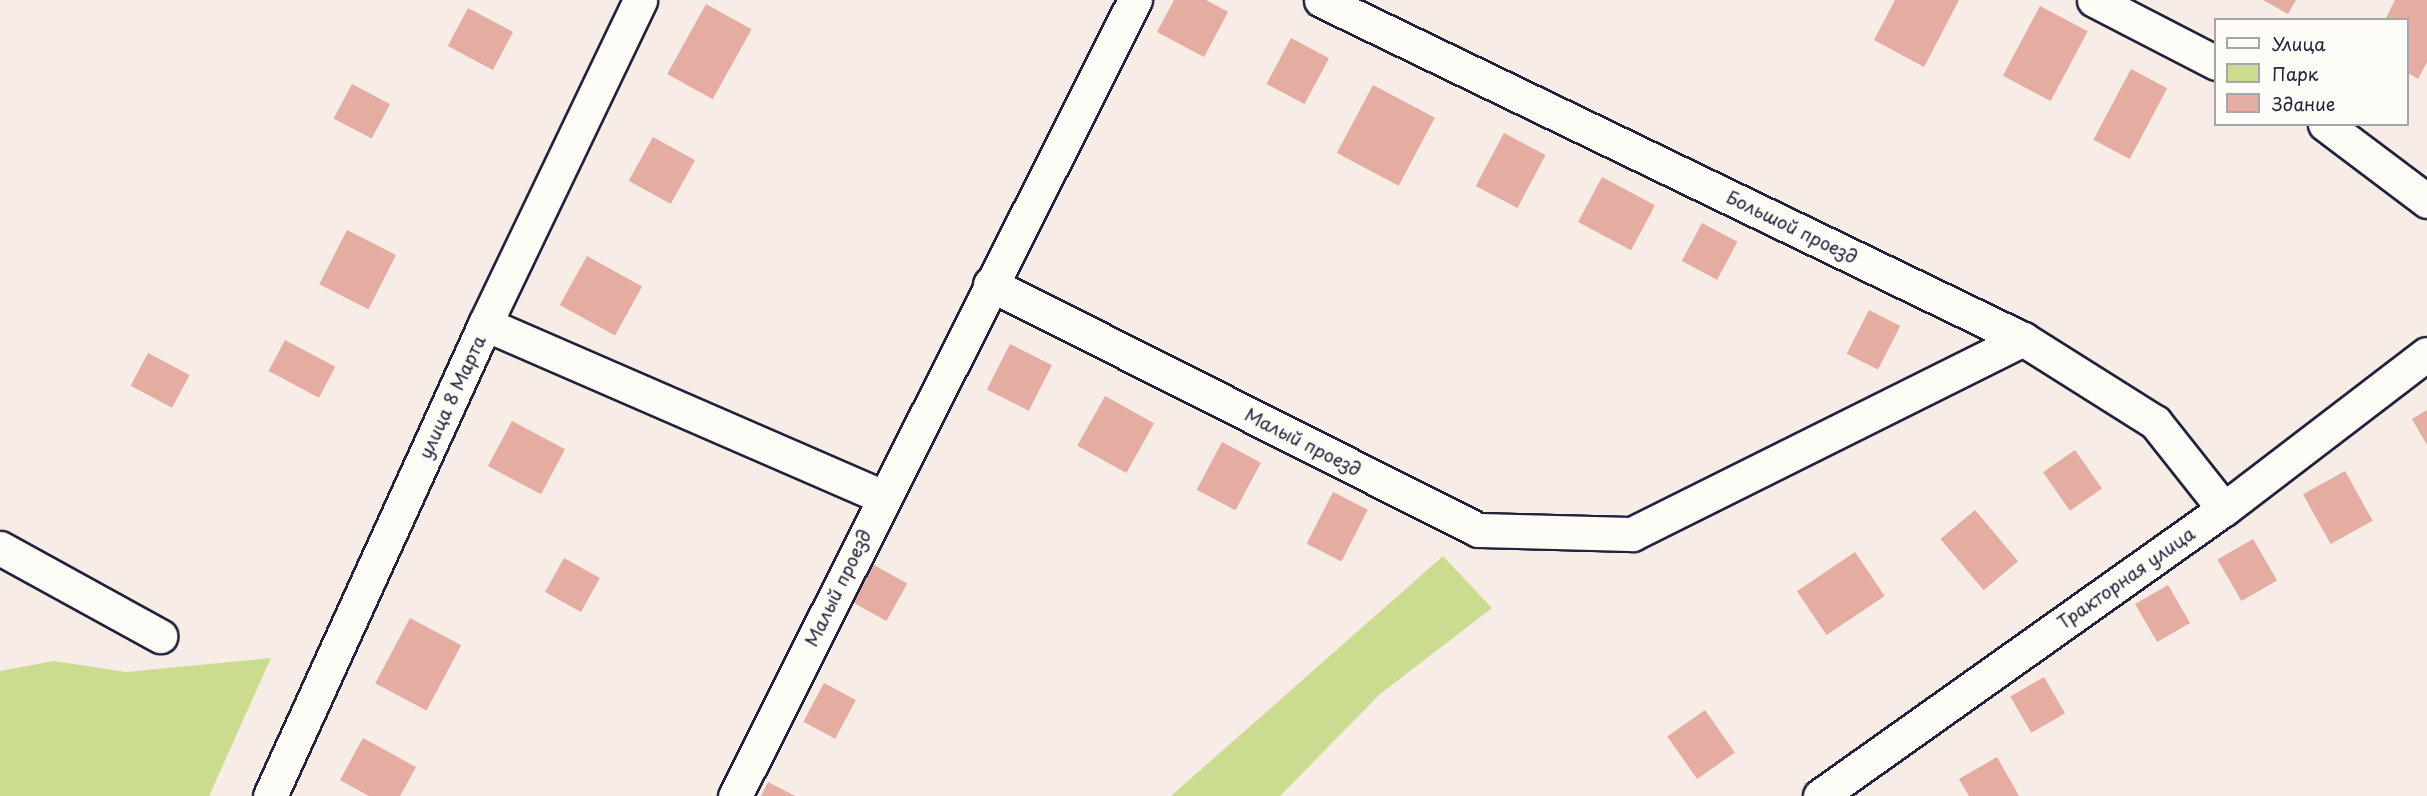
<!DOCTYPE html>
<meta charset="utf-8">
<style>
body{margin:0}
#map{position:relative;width:2427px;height:796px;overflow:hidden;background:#f8ece6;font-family:"Playpen Sans",sans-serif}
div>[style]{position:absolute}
.green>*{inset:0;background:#cbdc91}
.building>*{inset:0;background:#e5aca1;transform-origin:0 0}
.roads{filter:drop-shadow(2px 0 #22223b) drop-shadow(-2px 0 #22223b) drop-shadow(0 2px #22223b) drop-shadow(0 -2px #22223b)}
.street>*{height:33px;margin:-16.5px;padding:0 16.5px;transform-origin:16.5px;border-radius:16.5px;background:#fdfcf7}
.secondary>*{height:33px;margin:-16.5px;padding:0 16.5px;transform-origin:16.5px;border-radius:16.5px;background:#fdfcf7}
span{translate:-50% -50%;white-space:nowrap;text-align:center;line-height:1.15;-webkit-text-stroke:5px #fdfcf7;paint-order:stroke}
.street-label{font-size:18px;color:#22223b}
.legend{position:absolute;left:2214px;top:18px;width:195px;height:108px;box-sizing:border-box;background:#fdfcf7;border:2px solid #a5a5ac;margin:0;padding:8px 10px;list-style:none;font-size:18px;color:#22223b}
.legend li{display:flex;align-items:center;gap:12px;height:30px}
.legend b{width:30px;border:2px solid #a5a5ac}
</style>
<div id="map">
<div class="green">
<div style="clip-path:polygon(1443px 556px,1492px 608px,1380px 694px,1280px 796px,1171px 796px)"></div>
<div style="clip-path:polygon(271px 658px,209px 796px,0 796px,0 671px,54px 661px,126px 672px)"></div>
</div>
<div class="building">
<div style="clip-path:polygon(1174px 0,1206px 0,1228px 12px,1204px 57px,1157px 32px)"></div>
<div style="clip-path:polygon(1895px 0,1959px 0,1924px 67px,1874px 40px)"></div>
<div style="clip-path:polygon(2263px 0,2296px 0,2288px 14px)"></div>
<div style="clip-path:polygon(2395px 0,2427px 0,2427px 62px,2418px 79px,2408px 73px,2408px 20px,2385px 20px)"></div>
<div style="left:706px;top:4px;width:52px;height:80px;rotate:29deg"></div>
<div style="left:2040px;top:6px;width:54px;height:79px;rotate:28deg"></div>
<div style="left:468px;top:8px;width:51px;height:43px;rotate:28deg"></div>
<div style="left:1291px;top:38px;width:43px;height:52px;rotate:28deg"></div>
<div style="left:2131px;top:69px;width:41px;height:80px;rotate:28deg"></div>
<div style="left:352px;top:84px;width:43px;height:39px;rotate:28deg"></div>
<div style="left:1373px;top:85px;width:70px;height:77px;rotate:28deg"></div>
<div style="left:1504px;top:133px;width:47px;height:60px;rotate:28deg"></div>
<div style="left:653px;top:137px;width:48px;height:50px;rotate:29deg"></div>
<div style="left:1602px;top:177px;width:60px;height:51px;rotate:28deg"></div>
<div style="left:1702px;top:223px;width:40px;height:43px;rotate:28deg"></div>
<div style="left:347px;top:230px;width:55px;height:61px;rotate:27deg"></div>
<div style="left:587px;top:256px;width:63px;height:56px;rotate:29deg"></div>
<div style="left:1869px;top:310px;width:35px;height:49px;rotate:27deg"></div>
<div style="left:285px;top:340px;width:57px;height:35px;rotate:28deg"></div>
<div style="left:1010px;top:344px;width:47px;height:51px;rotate:27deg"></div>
<div style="left:148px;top:353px;width:47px;height:37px;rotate:28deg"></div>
<div style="left:1105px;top:396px;width:56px;height:57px;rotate:29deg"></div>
<div style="clip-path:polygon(2427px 410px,2427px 445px,2412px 419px)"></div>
<div style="left:512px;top:421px;width:60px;height:51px;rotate:28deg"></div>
<div style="left:1222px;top:442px;width:44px;height:54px;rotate:28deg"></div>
<div style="left:2075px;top:450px;width:47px;height:39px;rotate:55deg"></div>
<div style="left:2345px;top:471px;width:57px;height:48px;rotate:61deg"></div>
<div style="left:1333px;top:492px;width:39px;height:58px;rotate:27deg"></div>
<div style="left:1975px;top:510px;width:67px;height:45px;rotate:50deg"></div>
<div style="left:2253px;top:539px;width:48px;height:41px;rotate:60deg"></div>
<div style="left:1855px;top:552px;width:53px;height:70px;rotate:56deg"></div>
<div style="left:564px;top:558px;width:41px;height:39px;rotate:29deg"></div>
<div style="left:874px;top:565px;width:38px;height:43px;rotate:29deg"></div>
<div style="left:2168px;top:585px;width:44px;height:38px;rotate:60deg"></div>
<div style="left:410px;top:618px;width:58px;height:74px;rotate:28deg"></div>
<div style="left:2044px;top:677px;width:42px;height:39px;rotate:60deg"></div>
<div style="left:824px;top:683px;width:36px;height:44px;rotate:28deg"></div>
<div style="left:1705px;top:710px;width:52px;height:46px;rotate:55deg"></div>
<div style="clip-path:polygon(363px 738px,416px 767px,400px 796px,369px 796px,340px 780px)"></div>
<div style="clip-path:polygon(1997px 757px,2019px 796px,1969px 796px,1959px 779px)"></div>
<div style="clip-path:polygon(768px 782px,795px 796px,761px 796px)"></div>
</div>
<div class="roads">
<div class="street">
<div style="left:1321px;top:0;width:780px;rotate:25.78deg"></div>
<div style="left:2023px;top:339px;width:156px;rotate:32.2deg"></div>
<div style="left:2155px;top:422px;width:111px;rotate:51.6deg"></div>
<div style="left:2094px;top:0;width:137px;rotate:27.3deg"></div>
<div style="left:2325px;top:124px;width:128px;rotate:37deg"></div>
<div style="left:990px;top:284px;width:546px;rotate:26.75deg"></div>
<div style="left:1478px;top:530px;width:154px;rotate:1.5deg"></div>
<div style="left:1632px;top:534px;width:437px;rotate:-26.5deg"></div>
<div style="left:485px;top:324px;width:433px;rotate:23.5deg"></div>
<div style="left:0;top:548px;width:183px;rotate:28.8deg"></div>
<div style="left:735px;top:796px;width:891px;rotate:-63.32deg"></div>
<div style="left:1820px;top:796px;width:496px;rotate:-35.4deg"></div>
<div style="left:2224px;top:509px;width:255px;rotate:-37.4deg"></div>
</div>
<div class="secondary">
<div style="left:270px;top:796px;width:519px;rotate:-65.51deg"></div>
<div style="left:485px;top:324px;width:359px;rotate:-64.4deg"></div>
</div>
</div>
<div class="street-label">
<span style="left:1792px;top:227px;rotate:26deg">Большой проезд</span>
<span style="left:452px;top:397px;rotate:-65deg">улица 8 Марта</span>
<span style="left:1303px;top:442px;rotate:27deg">Малый проезд</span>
<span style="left:2126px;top:578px;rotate:-35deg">Тракторная улица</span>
<span style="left:838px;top:588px;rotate:-64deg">Малый проезд</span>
</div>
<ul class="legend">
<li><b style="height:8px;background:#fdfcf7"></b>Улица</li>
<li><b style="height:16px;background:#cbdc91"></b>Парк</li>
<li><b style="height:16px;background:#e5aca1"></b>Здание</li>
</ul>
</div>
